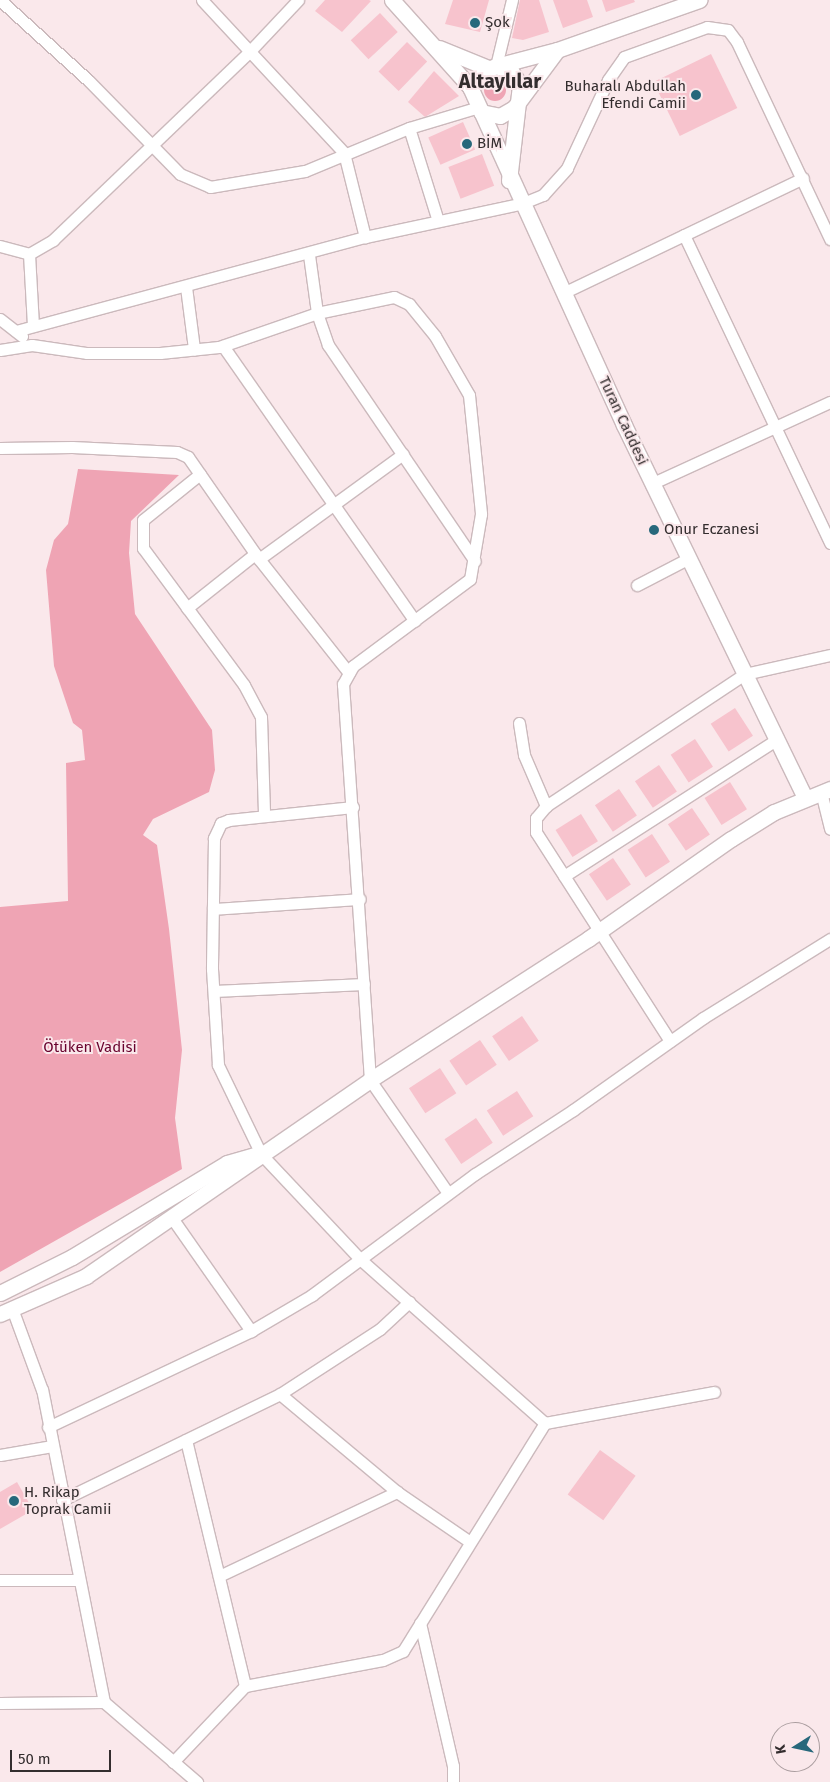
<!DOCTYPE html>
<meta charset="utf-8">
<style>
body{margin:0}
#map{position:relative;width:830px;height:1782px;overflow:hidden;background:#fae8eb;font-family:"Fira Sans",sans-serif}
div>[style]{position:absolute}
.green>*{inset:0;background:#efa4b4}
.round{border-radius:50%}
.building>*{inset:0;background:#f7c3cd;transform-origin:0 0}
.roads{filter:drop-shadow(1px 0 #cbb9bc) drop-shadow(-1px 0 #cbb9bc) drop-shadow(0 1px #cbb9bc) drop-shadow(0 -1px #cbb9bc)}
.minor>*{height:11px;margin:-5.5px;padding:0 5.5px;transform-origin:5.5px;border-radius:5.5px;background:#fff}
.tertiary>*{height:15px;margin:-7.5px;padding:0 7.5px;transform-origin:7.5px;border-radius:7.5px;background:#fff}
.dots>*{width:14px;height:14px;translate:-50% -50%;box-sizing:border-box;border:2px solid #fae8eb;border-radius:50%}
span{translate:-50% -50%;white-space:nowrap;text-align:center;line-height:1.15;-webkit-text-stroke:4px #fae8eb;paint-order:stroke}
.poi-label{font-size:15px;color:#332d2e}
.left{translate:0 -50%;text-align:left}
.right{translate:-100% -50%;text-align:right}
.street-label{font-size:15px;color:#332d2e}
.park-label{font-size:15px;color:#69032e}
.district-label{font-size:20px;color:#332d2e;font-weight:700}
.north{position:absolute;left:770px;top:1722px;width:50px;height:50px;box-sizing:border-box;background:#fae8eb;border:1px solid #aa9d9f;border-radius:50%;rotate:260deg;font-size:14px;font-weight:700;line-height:20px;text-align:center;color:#332d2e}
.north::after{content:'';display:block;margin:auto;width:18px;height:22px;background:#27687b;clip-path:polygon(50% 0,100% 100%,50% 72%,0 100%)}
.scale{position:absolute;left:10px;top:1750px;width:101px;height:22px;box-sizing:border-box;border:2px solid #332d2e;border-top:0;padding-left:6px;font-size:15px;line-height:18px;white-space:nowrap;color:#332d2e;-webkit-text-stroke:4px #fae8eb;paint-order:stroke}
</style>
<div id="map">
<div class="green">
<div class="round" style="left:484px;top:79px;width:22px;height:22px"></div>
<div style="clip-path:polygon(78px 469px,179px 475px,131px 521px,129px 553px,135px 614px,212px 730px,215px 770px,209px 792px,153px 819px,143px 835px,157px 845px,169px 929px,182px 1050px,175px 1118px,182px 1169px,0 1272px,0 907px,68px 901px,66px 763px,85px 760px,82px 730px,73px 723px,54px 666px,46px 570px,54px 540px,68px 524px)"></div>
</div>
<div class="building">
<div style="clip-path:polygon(325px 0,369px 0,371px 1px,342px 32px,315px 11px)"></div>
<div style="clip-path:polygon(453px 0,489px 0,480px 32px,445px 24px)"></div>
<div style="clip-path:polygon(520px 0,539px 0,549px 32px,523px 40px,512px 38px)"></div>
<div style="clip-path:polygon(553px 0,587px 0,593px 17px,563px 28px)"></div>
<div style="clip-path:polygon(602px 0,634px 0,635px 2px,606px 12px)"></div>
<div style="left:380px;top:13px;width:26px;height:40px;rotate:47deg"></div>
<div style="left:407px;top:42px;width:28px;height:41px;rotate:44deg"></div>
<div style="left:711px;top:54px;width:60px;height:64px;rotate:64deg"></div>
<div style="clip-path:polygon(434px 71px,459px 96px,425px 117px,408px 102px)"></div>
<div style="left:463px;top:122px;width:30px;height:38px;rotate:66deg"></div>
<div style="left:482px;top:154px;width:34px;height:36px;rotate:69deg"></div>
<div style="left:735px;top:708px;width:33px;height:29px;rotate:57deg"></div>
<div style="left:695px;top:739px;width:33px;height:29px;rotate:57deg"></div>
<div style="left:659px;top:765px;width:32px;height:29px;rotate:56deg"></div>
<div style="left:730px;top:782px;width:32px;height:30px;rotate:58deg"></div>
<div style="left:619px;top:789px;width:32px;height:29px;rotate:56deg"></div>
<div style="left:692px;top:808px;width:32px;height:29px;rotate:56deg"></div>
<div style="left:581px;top:814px;width:32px;height:30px;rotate:58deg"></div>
<div style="left:652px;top:834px;width:33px;height:29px;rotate:57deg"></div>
<div style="left:613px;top:858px;width:32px;height:29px;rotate:56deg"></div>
<div style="left:522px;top:1016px;width:30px;height:36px;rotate:56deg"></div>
<div style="left:480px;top:1040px;width:30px;height:37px;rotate:56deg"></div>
<div style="left:440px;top:1068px;width:30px;height:37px;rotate:57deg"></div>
<div style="left:517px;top:1091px;width:30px;height:36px;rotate:57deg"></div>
<div style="left:476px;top:1118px;width:30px;height:38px;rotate:56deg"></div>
<div style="left:600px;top:1450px;width:44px;height:55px;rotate:36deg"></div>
<div style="clip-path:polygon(17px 1482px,33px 1510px,0 1529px,0 1492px)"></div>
</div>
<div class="roads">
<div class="minor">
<div style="left:0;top:0;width:120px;rotate:42.3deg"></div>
<div style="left:89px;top:81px;width:130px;rotate:45.6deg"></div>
<div style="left:180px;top:174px;width:33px;rotate:23deg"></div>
<div style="left:210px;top:187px;width:96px;rotate:-9.6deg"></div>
<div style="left:305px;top:171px;width:113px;rotate:-22.5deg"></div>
<div style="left:202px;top:0;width:209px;rotate:47.1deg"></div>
<div style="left:344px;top:153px;width:87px;rotate:76deg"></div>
<div style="left:496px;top:66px;width:68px;rotate:-76.4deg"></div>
<div style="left:438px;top:221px;width:97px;rotate:-107.3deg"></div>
<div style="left:409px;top:128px;width:73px;rotate:-16.7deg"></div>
<div style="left:684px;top:235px;width:341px;rotate:64.6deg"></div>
<div style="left:0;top:246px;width:30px;rotate:15deg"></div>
<div style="left:29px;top:254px;width:28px;rotate:-30deg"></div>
<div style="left:53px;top:240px;width:273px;rotate:-43.8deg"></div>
<div style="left:250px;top:51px;width:70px;rotate:-46.7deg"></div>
<div style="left:29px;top:254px;width:72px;rotate:86.8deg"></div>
<div style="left:309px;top:255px;width:59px;rotate:82.1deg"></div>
<div style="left:317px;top:313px;width:34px;rotate:71deg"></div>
<div style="left:328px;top:345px;width:261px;rotate:55.8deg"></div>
<div style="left:186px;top:287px;width:63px;rotate:82.6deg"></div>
<div style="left:563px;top:293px;width:266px;rotate:-25.6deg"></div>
<div style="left:0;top:319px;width:28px;rotate:38deg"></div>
<div style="left:16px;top:331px;width:361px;rotate:-15.1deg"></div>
<div style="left:365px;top:237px;width:162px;rotate:-12.1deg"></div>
<div style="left:523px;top:203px;width:22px;rotate:-22deg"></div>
<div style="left:543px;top:195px;width:36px;rotate:-48deg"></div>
<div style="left:567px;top:168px;width:97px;rotate:-65deg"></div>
<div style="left:608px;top:80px;width:28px;rotate:-55deg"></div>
<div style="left:624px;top:57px;width:88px;rotate:-19.9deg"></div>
<div style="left:707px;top:27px;width:21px;rotate:8deg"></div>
<div style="left:728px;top:30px;width:15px;rotate:53deg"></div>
<div style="left:737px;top:42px;width:218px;rotate:64.7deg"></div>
<div style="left:223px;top:346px;width:335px;rotate:55.1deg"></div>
<div style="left:0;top:350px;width:32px;rotate:-9deg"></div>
<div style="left:32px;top:345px;width:56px;rotate:8.3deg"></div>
<div style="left:87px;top:353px;width:73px"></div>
<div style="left:160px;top:353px;width:59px;rotate:-5.8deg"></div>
<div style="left:219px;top:347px;width:104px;rotate:-19.1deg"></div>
<div style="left:317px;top:313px;width:79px;rotate:-11.7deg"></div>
<div style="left:394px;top:297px;width:17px;rotate:25deg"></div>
<div style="left:409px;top:304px;width:41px;rotate:50.9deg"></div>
<div style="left:435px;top:336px;width:68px;rotate:60deg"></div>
<div style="left:469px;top:395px;width:120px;rotate:84.2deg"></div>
<div style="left:481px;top:514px;width:66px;rotate:99.6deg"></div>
<div style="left:470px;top:579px;width:146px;rotate:143.4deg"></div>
<div style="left:353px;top:666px;width:21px;rotate:119deg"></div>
<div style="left:343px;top:684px;width:397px;rotate:86.1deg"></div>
<div style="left:370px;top:1080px;width:137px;rotate:55.4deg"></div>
<div style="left:0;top:448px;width:72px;rotate:-0.8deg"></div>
<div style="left:72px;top:447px;width:105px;rotate:2.7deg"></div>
<div style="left:177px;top:452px;width:12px;rotate:24deg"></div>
<div style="left:188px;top:457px;width:124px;rotate:55.2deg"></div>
<div style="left:259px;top:559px;width:145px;rotate:51.7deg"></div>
<div style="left:200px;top:474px;width:73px;rotate:141.1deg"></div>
<div style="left:143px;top:520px;width:28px;rotate:90deg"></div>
<div style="left:143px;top:548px;width:170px;rotate:53.6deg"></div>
<div style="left:244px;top:685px;width:36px;rotate:62deg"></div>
<div style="left:261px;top:717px;width:98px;rotate:88.2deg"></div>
<div style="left:653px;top:483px;width:195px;rotate:-24.6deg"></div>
<div style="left:259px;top:559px;width:178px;rotate:-36.1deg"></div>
<div style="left:637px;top:585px;width:59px;rotate:-27.4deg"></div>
<div style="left:187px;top:608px;width:87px;rotate:-38.5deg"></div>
<div style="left:519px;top:723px;width:32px;rotate:81deg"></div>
<div style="left:524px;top:755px;width:56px;rotate:66.7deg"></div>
<div style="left:821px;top:792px;width:38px;rotate:76deg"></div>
<div style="left:353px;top:807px;width:125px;rotate:174deg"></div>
<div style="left:229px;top:820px;width:9px;rotate:159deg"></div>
<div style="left:221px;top:823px;width:17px;rotate:115deg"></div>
<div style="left:214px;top:838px;width:131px;rotate:90.9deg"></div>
<div style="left:212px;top:969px;width:96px;rotate:86.4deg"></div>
<div style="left:218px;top:1065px;width:99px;rotate:64.2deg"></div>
<div style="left:261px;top:1154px;width:144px;rotate:46.7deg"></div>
<div style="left:360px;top:1259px;width:247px;rotate:41.6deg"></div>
<div style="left:545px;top:1423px;width:172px;rotate:-10.4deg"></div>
<div style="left:564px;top:876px;width:253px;rotate:-32.7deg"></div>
<div style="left:213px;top:909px;width:147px;rotate:-3.9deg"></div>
<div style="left:214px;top:991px;width:150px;rotate:-2.7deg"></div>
<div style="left:670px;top:1041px;width:248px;rotate:-122.7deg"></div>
<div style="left:536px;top:832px;width:14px;rotate:-90deg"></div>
<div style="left:536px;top:818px;width:16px;rotate:-50deg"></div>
<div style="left:546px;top:806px;width:239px;rotate:-33.6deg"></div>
<div style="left:745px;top:674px;width:87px;rotate:-12.6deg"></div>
<div style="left:172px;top:1218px;width:138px;rotate:55deg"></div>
<div style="left:280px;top:1394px;width:153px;rotate:39.9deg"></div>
<div style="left:397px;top:1492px;width:88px;rotate:34.4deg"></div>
<div style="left:48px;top:1427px;width:225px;rotate:-25.3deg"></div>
<div style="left:251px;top:1331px;width:71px;rotate:-30.5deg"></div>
<div style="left:312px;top:1295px;width:203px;rotate:-36.6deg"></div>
<div style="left:475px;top:1174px;width:117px;rotate:-33.1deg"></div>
<div style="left:573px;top:1110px;width:159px;rotate:-35.3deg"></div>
<div style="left:703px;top:1018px;width:150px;rotate:-31.9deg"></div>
<div style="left:186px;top:1440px;width:253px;rotate:76.5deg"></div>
<div style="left:0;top:1455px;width:53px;rotate:-9.8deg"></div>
<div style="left:62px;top:1500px;width:242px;rotate:-25.9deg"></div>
<div style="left:280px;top:1394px;width:119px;rotate:-33deg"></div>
<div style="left:380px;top:1329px;width:40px;rotate:-43deg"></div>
<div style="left:219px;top:1576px;width:197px;rotate:-25.3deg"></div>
<div style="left:0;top:1580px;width:77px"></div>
<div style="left:420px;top:1623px;width:147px;rotate:77deg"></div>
<div style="left:453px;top:1766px;width:16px;rotate:90deg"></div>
<div style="left:104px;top:1702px;width:123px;rotate:40.7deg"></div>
<div style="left:0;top:1703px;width:104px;rotate:-0.6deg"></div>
<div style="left:104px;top:1702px;width:318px;rotate:-101.2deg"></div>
<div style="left:42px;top:1390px;width:84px;rotate:-110.2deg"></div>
<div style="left:173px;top:1762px;width:105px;rotate:-46.5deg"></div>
<div style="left:245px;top:1686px;width:140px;rotate:-10.7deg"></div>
<div style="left:383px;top:1660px;width:22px;rotate:-24deg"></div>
<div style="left:403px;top:1651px;width:269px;rotate:-58.1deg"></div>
</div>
<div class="tertiary">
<div style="left:392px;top:0;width:117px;rotate:48.1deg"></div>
<div style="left:470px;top:87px;width:371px;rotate:65.5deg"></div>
<div style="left:624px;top:425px;width:415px;rotate:64.1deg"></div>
<div style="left:439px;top:48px;width:53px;rotate:22.2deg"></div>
<div style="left:496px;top:66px;width:63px;rotate:-14.7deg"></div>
<div style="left:557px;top:50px;width:151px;rotate:-19.4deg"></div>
<div style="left:470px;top:87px;width:19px;rotate:-54deg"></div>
<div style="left:481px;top:72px;width:16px;rotate:-22deg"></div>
<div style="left:496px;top:66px;width:16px;rotate:18deg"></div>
<div style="left:511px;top:71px;width:17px;rotate:57deg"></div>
<div style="left:520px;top:85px;width:96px;rotate:96.6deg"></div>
<div style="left:481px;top:112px;width:19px;rotate:12deg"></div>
<div style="left:500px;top:116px;width:16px;rotate:-30deg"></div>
<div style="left:514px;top:108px;width:72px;rotate:-53.4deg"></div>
<div style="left:0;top:1293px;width:80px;rotate:-26.6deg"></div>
<div style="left:72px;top:1257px;width:181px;rotate:-31.2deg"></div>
<div style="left:227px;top:1163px;width:29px;rotate:-16deg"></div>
<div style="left:0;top:1314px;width:94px;rotate:-23.8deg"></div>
<div style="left:86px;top:1276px;width:345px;rotate:-34.6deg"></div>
<div style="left:370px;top:1080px;width:260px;rotate:-32.9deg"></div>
<div style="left:588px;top:939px;width:174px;rotate:-35deg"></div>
<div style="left:731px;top:839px;width:51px;rotate:-32.1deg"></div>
<div style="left:774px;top:812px;width:61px;rotate:-22.3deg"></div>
</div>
</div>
<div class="dots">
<div style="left:475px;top:23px;background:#27687b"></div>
<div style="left:696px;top:95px;background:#27687b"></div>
<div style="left:467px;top:144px;background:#27687b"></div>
<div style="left:654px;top:530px;background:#27687b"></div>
<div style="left:14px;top:1501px;background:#27687b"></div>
</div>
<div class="poi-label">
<span class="left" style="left:485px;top:23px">Şok</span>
<span class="right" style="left:686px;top:95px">Buharalı Abdullah<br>Efendi Camii</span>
<span class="left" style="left:477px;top:144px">BİM</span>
<span class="left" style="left:664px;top:530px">Onur Eczanesi</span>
<span class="left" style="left:24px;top:1501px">H. Rikap<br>Toprak Camii</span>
</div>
<div class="street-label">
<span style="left:623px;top:421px;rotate:65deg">Turan Caddesi</span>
</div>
<div class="park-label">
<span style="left:90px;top:1048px">Ötüken Vadisi</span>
</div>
<div class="district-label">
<span style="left:500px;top:81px">Altaylılar</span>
</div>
<div class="north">K</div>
<div class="scale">50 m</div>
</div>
